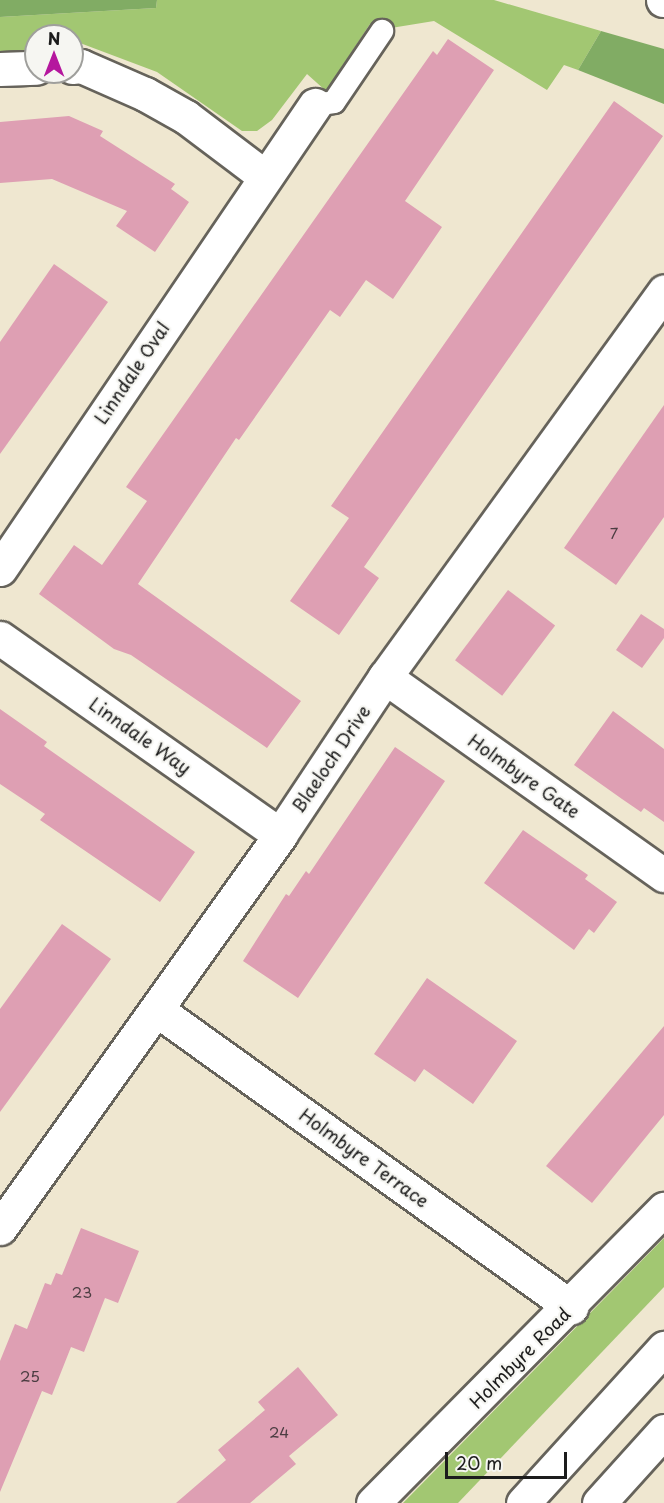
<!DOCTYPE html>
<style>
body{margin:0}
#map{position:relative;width:664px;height:1503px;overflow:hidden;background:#efe7d0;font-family:"Playpen Sans",sans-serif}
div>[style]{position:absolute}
.green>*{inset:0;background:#a2c772}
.forest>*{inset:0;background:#81ac64}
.building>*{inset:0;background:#de9fb3;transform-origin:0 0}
.roads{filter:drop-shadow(2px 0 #66635b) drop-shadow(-2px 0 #66635b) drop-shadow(0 2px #66635b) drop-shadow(0 -2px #66635b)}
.service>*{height:22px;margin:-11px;padding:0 11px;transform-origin:11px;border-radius:11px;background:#fff}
.minor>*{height:33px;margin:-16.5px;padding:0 16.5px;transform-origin:16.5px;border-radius:16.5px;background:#fff}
.tertiary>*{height:33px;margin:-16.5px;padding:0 16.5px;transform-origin:16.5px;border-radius:16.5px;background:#fff}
.secondary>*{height:33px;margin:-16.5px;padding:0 16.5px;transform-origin:16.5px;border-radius:16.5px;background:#fff}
span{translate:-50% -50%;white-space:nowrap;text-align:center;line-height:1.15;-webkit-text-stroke:4.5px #f6f6f2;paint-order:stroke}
.number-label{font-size:15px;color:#4c3d42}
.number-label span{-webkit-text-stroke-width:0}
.street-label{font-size:18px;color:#1c1c1c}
.north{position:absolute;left:24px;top:24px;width:60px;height:60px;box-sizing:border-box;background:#f6f6f2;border:2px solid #9f9f9c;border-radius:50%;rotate:0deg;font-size:16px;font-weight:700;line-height:24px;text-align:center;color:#1c1c1c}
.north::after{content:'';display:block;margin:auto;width:21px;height:27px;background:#b5179e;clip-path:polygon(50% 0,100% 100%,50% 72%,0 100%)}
.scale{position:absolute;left:445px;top:1452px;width:122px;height:27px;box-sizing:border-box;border:3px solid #1c1c1c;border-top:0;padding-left:8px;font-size:18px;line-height:21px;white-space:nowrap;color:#1c1c1c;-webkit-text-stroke:4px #f6f6f2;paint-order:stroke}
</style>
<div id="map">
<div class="green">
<div style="clip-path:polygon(157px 0,494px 0,601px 31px,578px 70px,564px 65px,547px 90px,434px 21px,391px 28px,370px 24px,326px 91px,307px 74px,272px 120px,257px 131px,242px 131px,157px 72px,80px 43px,72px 52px,72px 36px,36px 36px,36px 54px,0 54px,0 17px,156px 8px)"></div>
<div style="clip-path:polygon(664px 1238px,664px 1287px,458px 1503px,403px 1503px)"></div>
</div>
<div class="forest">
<div style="clip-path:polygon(0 0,157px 0,156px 8px,0 17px)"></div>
<div style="clip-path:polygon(601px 31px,664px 49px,664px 104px,578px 70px)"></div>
</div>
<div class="building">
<div style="clip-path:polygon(448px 39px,494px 70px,405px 201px,442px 227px,393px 299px,366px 280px,340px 317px,330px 310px,239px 440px,236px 438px,138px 584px,301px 701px,267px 748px,131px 655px,114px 649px,39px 594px,74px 545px,102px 565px,147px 501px,126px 487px,433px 51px,437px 55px)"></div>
<div style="clip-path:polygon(614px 101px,663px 136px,364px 567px,379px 578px,339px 635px,290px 601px,349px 518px,331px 506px)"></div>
<div style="clip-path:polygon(69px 116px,103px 131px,100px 136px,175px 184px,171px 189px,189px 202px,155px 252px,116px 226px,127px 211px,52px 179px,0 183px,0 122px)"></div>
<div style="clip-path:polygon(54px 264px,108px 302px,0 454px,0 342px)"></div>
<div style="clip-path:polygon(664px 405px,664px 517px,616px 585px,564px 548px)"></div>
<div style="left:508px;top:590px;width:59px;height:88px;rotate:37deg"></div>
<div style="clip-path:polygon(641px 614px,664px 629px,664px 638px,642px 668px,616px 650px)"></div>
<div style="clip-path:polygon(0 709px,47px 742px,44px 746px,195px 852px,160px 902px,40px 820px,45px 814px,0 784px)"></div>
<div style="clip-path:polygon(613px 711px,664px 749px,664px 822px,644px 808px,641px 812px,622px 799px,574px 765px)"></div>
<div style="clip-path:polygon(395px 747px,445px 781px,298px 998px,243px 961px,286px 894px,289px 896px,306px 871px,309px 874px)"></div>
<div style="clip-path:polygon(523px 830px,588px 875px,585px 879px,617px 902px,594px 933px,589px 929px,574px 950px,484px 883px)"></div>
<div style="clip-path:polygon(62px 924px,111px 959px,0 1112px,0 1009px)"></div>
<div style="clip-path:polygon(427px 978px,517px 1041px,473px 1104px,424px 1069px,415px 1082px,374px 1054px)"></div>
<div style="clip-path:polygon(664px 1026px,664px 1115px,592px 1203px,546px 1166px)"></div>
<div style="clip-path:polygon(81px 1228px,139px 1251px,118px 1303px,105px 1298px,84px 1352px,71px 1347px,52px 1395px,42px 1391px,0 1492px,0 1361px,15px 1324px,27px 1329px,45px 1283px,51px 1285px,56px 1273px,62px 1275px)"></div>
<div style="clip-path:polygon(298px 1367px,338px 1415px,289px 1456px,296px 1464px,250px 1503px,176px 1503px,226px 1460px,218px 1450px,265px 1410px,258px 1402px)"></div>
</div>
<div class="roads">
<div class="service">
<div style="left:315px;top:105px;width:19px;rotate:-9deg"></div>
<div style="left:334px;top:102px;width:86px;rotate:-55.9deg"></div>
</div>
<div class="minor">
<div style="left:72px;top:67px;width:9px;rotate:-6deg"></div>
<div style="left:81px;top:66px;width:70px;rotate:23.6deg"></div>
<div style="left:145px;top:94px;width:47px;rotate:29.3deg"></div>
<div style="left:186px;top:117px;width:98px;rotate:37.1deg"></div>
<div style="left:0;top:69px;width:36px;rotate:-2deg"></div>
<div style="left:0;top:569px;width:561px;rotate:-55.83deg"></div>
<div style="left:0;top:638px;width:342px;rotate:35.1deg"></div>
<div style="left:385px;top:677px;width:342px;rotate:35.4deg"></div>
<div style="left:157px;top:1010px;width:510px;rotate:35.66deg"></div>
<div style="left:0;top:1228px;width:483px;rotate:-54.5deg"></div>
<div style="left:280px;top:835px;width:190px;rotate:-56.4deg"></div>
<div style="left:385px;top:677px;width:476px;rotate:-54.1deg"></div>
<div style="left:373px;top:1503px;width:414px;rotate:-45.3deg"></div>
</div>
<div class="tertiary">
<div style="left:663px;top:0;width:1px"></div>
</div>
<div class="secondary">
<div style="left:523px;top:1503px;width:210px;rotate:-47.7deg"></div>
<div style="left:599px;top:1503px;width:97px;rotate:-47.9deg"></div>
</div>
</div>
<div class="number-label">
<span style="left:614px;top:533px">7</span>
<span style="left:82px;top:1292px">23</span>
<span style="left:30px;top:1376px">25</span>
<span style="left:279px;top:1432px">24</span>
</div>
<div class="street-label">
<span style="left:132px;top:373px;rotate:-56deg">Linndale Oval</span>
<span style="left:140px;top:736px;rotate:35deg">Linndale Way</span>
<span style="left:331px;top:759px;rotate:-56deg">Blaeloch Drive</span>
<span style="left:524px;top:776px;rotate:35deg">Holmbyre Gate</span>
<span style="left:364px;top:1158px;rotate:36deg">Holmbyre Terrace</span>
<span style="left:520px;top:1358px;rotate:-45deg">Holmbyre Road</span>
</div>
<div class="north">N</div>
<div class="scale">20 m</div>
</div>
